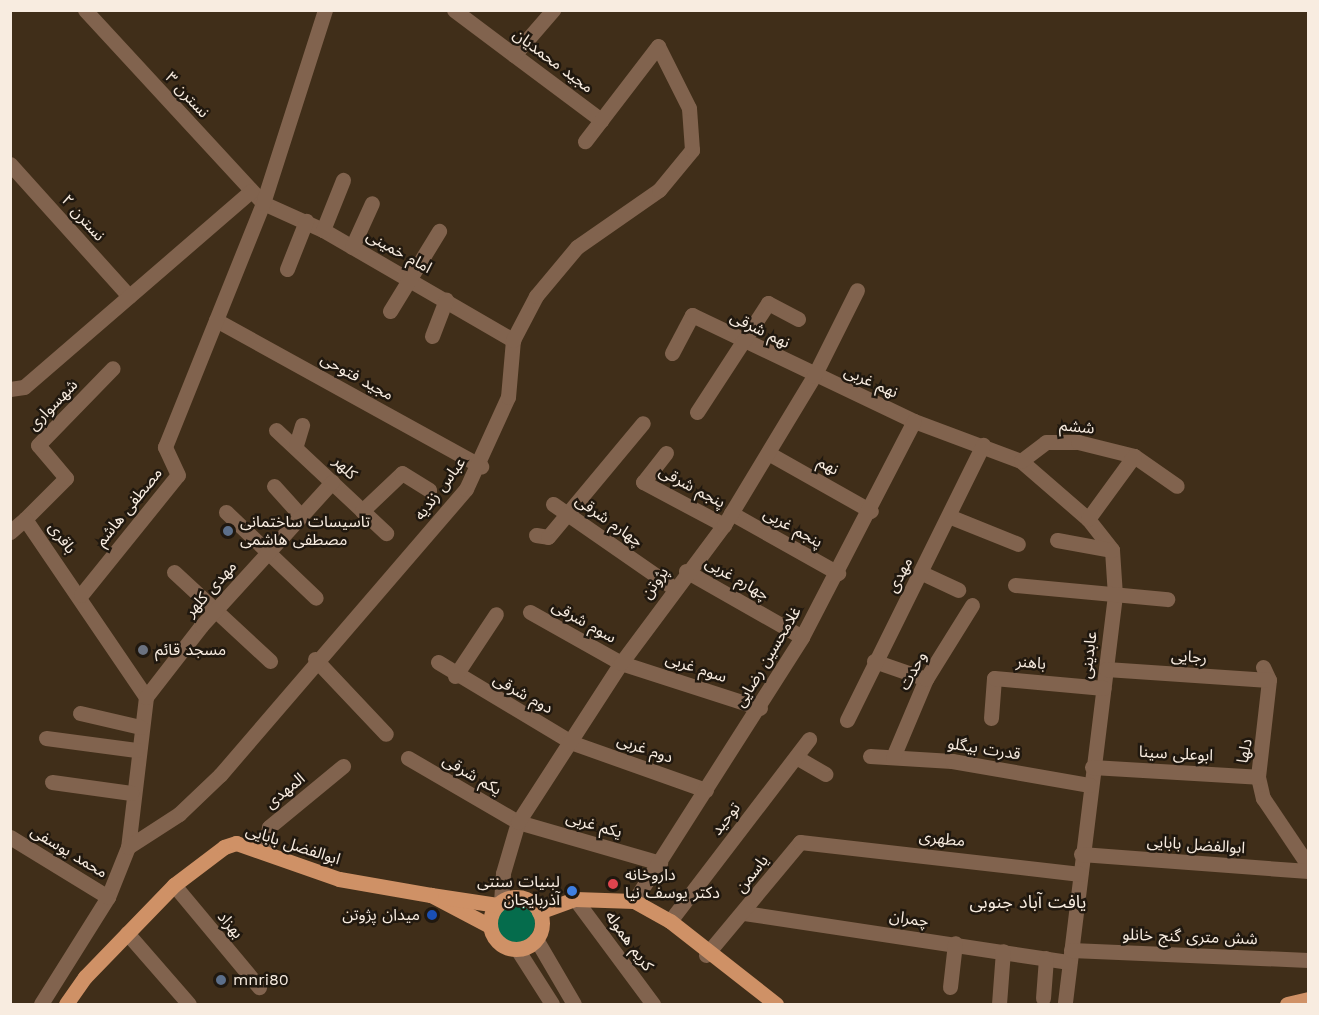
<!DOCTYPE html>
<meta charset="utf-8">
<style>
body{margin:0}
#map{position:relative;width:1319px;height:1015px;overflow:hidden;background:#402e19;font-family:"Work Sans","Noto Sans Arabic",sans-serif}
div>[style]{position:absolute}
.green>*{inset:0;background:#056c4c}
.round{border-radius:50%}
.minor>*{height:15px;margin:-7.5px;padding:0 7.5px;transform-origin:7.5px;border-radius:7.5px;background:#81634e}
.major>*{height:15px;margin:-7.5px;padding:0 7.5px;transform-origin:7.5px;border-radius:7.5px;background:#cf9166}
.major>.ring{margin:-7.5px;padding:0;box-sizing:content-box;background:none;border:15px solid #cf9166;border-radius:50%}
.dots>*{width:16px;height:16px;translate:-50% -50%;box-sizing:border-box;border:3px solid #20180f;border-radius:50%}
span{translate:-50% -50%;white-space:nowrap;text-align:center;line-height:1.15;-webkit-text-stroke:5px #20180f;paint-order:stroke}
.street-label{font-size:16px;color:#f8ece0}
.poi-label{font-size:16px;color:#f8ece0}
.left{translate:0 -50%;text-align:left}
.right{translate:-100% -50%;text-align:right}
.neighbourhood-label{font-size:18px;color:#f8ece0}
.frame{position:absolute;inset:0;border:12px solid #f8ece0;pointer-events:none}
</style>
<div id="map">
<div class="green">
<div class="round" style="left:495px;top:903px;width:40px;height:40px"></div>
</div>
<div class="minor">
<div style="left:85px;top:10px;width:263px;rotate:47.3deg"></div>
<div style="left:263px;top:203px;width:66px;rotate:24.2deg"></div>
<div style="left:323px;top:230px;width:220px;rotate:30.1deg"></div>
<div style="left:454px;top:10px;width:184px;rotate:36.8deg"></div>
<div style="left:514px;top:55px;width:60px;rotate:-49.1deg"></div>
<div style="left:10px;top:164px;width:178px;rotate:48deg"></div>
<div style="left:323px;top:230px;width:54px;rotate:-68.2deg"></div>
<div style="left:352px;top:247px;width:48px;rotate:-65.6deg"></div>
<div style="left:287px;top:269px;width:52px;rotate:-68.4deg"></div>
<div style="left:390px;top:311px;width:94px;rotate:-58.5deg"></div>
<div style="left:216px;top:320px;width:303px;rotate:28.9deg"></div>
<div style="left:432px;top:336px;width:39px;rotate:-69deg"></div>
<div style="left:672px;top:353px;width:43px;rotate:-62.2deg"></div>
<div style="left:692px;top:315px;width:246px;rotate:25.5deg"></div>
<div style="left:914px;top:421px;width:114px;rotate:20.5deg"></div>
<div style="left:1021px;top:461px;width:89px;rotate:40.9deg"></div>
<div style="left:1088px;top:519px;width:39px;rotate:52deg"></div>
<div style="left:1112px;top:550px;width:45px;rotate:86.2deg"></div>
<div style="left:1115px;top:595px;width:412px;rotate:97deg"></div>
<div style="left:10px;top:389px;width:14px;rotate:-8deg"></div>
<div style="left:24px;top:387px;width:300px;rotate:-40.8deg"></div>
<div style="left:697px;top:412px;width:130px;rotate:-56.9deg"></div>
<div style="left:768px;top:303px;width:34px;rotate:28deg"></div>
<div style="left:276px;top:430px;width:151px;rotate:43.1deg"></div>
<div style="left:296px;top:445px;width:21px;rotate:-73deg"></div>
<div style="left:666px;top:453px;width:37px;rotate:128deg"></div>
<div style="left:643px;top:482px;width:92px;rotate:28deg"></div>
<div style="left:768px;top:453px;width:118px;rotate:29.4deg"></div>
<div style="left:1021px;top:461px;width:31px;rotate:-37deg"></div>
<div style="left:1046px;top:442px;width:32px"></div>
<div style="left:1078px;top:442px;width:58px;rotate:14deg"></div>
<div style="left:1134px;top:456px;width:52px;rotate:34.9deg"></div>
<div style="left:274px;top:486px;width:39px;rotate:48deg"></div>
<div style="left:553px;top:504px;width:147px;rotate:34.8deg"></div>
<div style="left:362px;top:511px;width:55px;rotate:-43.5deg"></div>
<div style="left:402px;top:473px;width:32px;rotate:32deg"></div>
<div style="left:226px;top:512px;width:124px;rotate:43.7deg"></div>
<div style="left:731px;top:513px;width:123px;rotate:29.3deg"></div>
<div style="left:951px;top:517px;width:72px;rotate:21.9deg"></div>
<div style="left:25px;top:519px;width:58px;rotate:-45deg"></div>
<div style="left:66px;top:478px;width:43px;rotate:-130.3deg"></div>
<div style="left:38px;top:445px;width:107px;rotate:-45.8deg"></div>
<div style="left:1088px;top:519px;width:78px;rotate:-53.9deg"></div>
<div style="left:10px;top:532px;width:20px;rotate:-41deg"></div>
<div style="left:25px;top:519px;width:215px;rotate:55.8deg"></div>
<div style="left:146px;top:697px;width:151px;rotate:96.8deg"></div>
<div style="left:128px;top:847px;width:54px;rotate:111.8deg"></div>
<div style="left:108px;top:897px;width:126px;rotate:122.1deg"></div>
<div style="left:536px;top:535px;width:12px;rotate:9deg"></div>
<div style="left:548px;top:537px;width:148px;rotate:-50.2deg"></div>
<div style="left:1057px;top:540px;width:56px;rotate:10.3deg"></div>
<div style="left:686px;top:571px;width:133px;rotate:29.6deg"></div>
<div style="left:174px;top:572px;width:131px;rotate:42.8deg"></div>
<div style="left:922px;top:573px;width:40px;rotate:25deg"></div>
<div style="left:1015px;top:585px;width:153px;rotate:5.3deg"></div>
<div style="left:81px;top:595px;width:154px;rotate:-51.1deg"></div>
<div style="left:178px;top:475px;width:31px;rotate:-115deg"></div>
<div style="left:165px;top:447px;width:263px;rotate:-68.1deg"></div>
<div style="left:263px;top:203px;width:203px;rotate:-72.2deg"></div>
<div style="left:530px;top:612px;width:104px;rotate:29.3deg"></div>
<div style="left:621px;top:663px;width:146px;rotate:17.9deg"></div>
<div style="left:315px;top:659px;width:103px;rotate:46.6deg"></div>
<div style="left:874px;top:661px;width:55px;rotate:19.1deg"></div>
<div style="left:438px;top:662px;width:157px;rotate:31deg"></div>
<div style="left:573px;top:743px;width:141px;rotate:19.5deg"></div>
<div style="left:1263px;top:667px;width:14px;rotate:65deg"></div>
<div style="left:1269px;top:680px;width:98px;rotate:96.5deg"></div>
<div style="left:1258px;top:777px;width:22px;rotate:77deg"></div>
<div style="left:1263px;top:798px;width:81px;rotate:56.1deg"></div>
<div style="left:1106px;top:669px;width:163px;rotate:3.9deg"></div>
<div style="left:455px;top:676px;width:74px;rotate:-56.5deg"></div>
<div style="left:146px;top:697px;width:90px;rotate:-52.2deg"></div>
<div style="left:201px;top:626px;width:195px;rotate:-47.7deg"></div>
<div style="left:80px;top:713px;width:62px;rotate:13.1deg"></div>
<div style="left:991px;top:718px;width:40px;rotate:-85.7deg"></div>
<div style="left:994px;top:678px;width:110px;rotate:5.2deg"></div>
<div style="left:847px;top:720px;width:307px;rotate:-63.7deg"></div>
<div style="left:46px;top:738px;width:91px;rotate:7.6deg"></div>
<div style="left:870px;top:756px;width:82px;rotate:3.5deg"></div>
<div style="left:952px;top:761px;width:140px;rotate:9.9deg"></div>
<div style="left:796px;top:757px;width:34px;rotate:30deg"></div>
<div style="left:893px;top:757px;width:85px;rotate:-67.1deg"></div>
<div style="left:926px;top:679px;width:87px;rotate:-58.1deg"></div>
<div style="left:408px;top:758px;width:127px;rotate:30.2deg"></div>
<div style="left:518px;top:822px;width:148px;rotate:16.1deg"></div>
<div style="left:1092px;top:767px;width:166px;rotate:3.4deg"></div>
<div style="left:52px;top:782px;width:80px;rotate:7.9deg"></div>
<div style="left:10px;top:837px;width:115px;rotate:31.5deg"></div>
<div style="left:128px;top:847px;width:61px;rotate:-32.9deg"></div>
<div style="left:179px;top:814px;width:57px;rotate:-43.6deg"></div>
<div style="left:220px;top:775px;width:377px;rotate:-49.3deg"></div>
<div style="left:466px;top:489px;width:101px;rotate:-65.5deg"></div>
<div style="left:508px;top:397px;width:57px;rotate:-85deg"></div>
<div style="left:513px;top:340px;width:50px;rotate:-62.4deg"></div>
<div style="left:536px;top:296px;width:64px;rotate:-50.1deg"></div>
<div style="left:577px;top:247px;width:100px;rotate:-34.8deg"></div>
<div style="left:659px;top:190px;width:52px;rotate:-50.5deg"></div>
<div style="left:692px;top:150px;width:42px;rotate:-94.1deg"></div>
<div style="left:689px;top:108px;width:69px;rotate:-116.6deg"></div>
<div style="left:658px;top:46px;width:120px;rotate:127.5deg"></div>
<div style="left:265px;top:852px;width:25px;rotate:-81deg"></div>
<div style="left:269px;top:827px;width:96px;rotate:-39.5deg"></div>
<div style="left:1081px;top:854px;width:228px;rotate:4.3deg"></div>
<div style="left:174px;top:885px;width:133px;rotate:50.2deg"></div>
<div style="left:575px;top:899px;width:131px;rotate:53.4deg"></div>
<div style="left:634px;top:901px;width:313px;rotate:-57.5deg"></div>
<div style="left:802px;top:637px;width:243px;rotate:-62.6deg"></div>
<div style="left:501px;top:902px;width:29px;rotate:-86deg"></div>
<div style="left:503px;top:873px;width:53px;rotate:-73.6deg"></div>
<div style="left:518px;top:822px;width:189px;rotate:-57.1deg"></div>
<div style="left:621px;top:663px;width:172px;rotate:-53.3deg"></div>
<div style="left:724px;top:525px;width:174px;rotate:-58.9deg"></div>
<div style="left:814px;top:376px;width:96px;rotate:-63.4deg"></div>
<div style="left:744px;top:913px;width:329px;rotate:8.6deg"></div>
<div style="left:670px;top:921px;width:229px;rotate:-52.6deg"></div>
<div style="left:127px;top:933px;width:94px;rotate:48.9deg"></div>
<div style="left:536px;top:939px;width:75px;rotate:59.7deg"></div>
<div style="left:517px;top:949px;width:65px;rotate:57.5deg"></div>
<div style="left:1071px;top:950px;width:237px;rotate:2.4deg"></div>
<div style="left:706px;top:955px;width:147px;rotate:-50.2deg"></div>
<div style="left:800px;top:842px;width:282px;rotate:6.5deg"></div>
<div style="left:950px;top:987px;width:44px;rotate:-83.5deg"></div>
<div style="left:1043px;top:998px;width:40px;rotate:-85.7deg"></div>
<div style="left:999px;top:1004px;width:53px;rotate:-85.7deg"></div>
</div>
<div class="major">
<div class="ring" style="left:490px;top:897px;width:37px;height:37px"></div>
<div style="left:539px;top:912px;width:38px;rotate:-20deg"></div>
<div style="left:575px;top:899px;width:59px;rotate:1.9deg"></div>
<div style="left:634px;top:901px;width:41px;rotate:29.1deg"></div>
<div style="left:670px;top:921px;width:135px;rotate:38.1deg"></div>
<div style="left:490px;top:926px;width:67px;rotate:-152.3deg"></div>
<div style="left:431px;top:895px;width:67px;rotate:8.6deg"></div>
<div style="left:66px;top:1004px;width:33px;rotate:-55deg"></div>
<div style="left:85px;top:977px;width:128px;rotate:-45.9deg"></div>
<div style="left:174px;top:885px;width:63px;rotate:-37.2deg"></div>
<div style="left:224px;top:847px;width:13px;rotate:-18deg"></div>
<div style="left:236px;top:843px;width:109px;rotate:19.3deg"></div>
<div style="left:339px;top:879px;width:93px;rotate:9.9deg"></div>
<div style="left:1287px;top:1004px;width:22px;rotate:-13deg"></div>
</div>
<div class="dots">
<div style="left:228px;top:531px;background:#5c6f8a"></div>
<div style="left:143px;top:650px;background:#6b7280"></div>
<div style="left:613px;top:884px;background:#e0444e"></div>
<div style="left:572px;top:891px;background:#3f7fe0"></div>
<div style="left:432px;top:915px;background:#1a4fb4"></div>
<div style="left:221px;top:980px;background:#5c6f8a"></div>
</div>
<div class="street-label">
<span style="left:553px;top:61px;rotate:37deg">مجید محمدیان</span>
<span style="left:187px;top:95px;rotate:47deg">نسترن ۳</span>
<span style="left:83px;top:218px;rotate:48deg">نسترن ۲</span>
<span style="left:399px;top:252px;rotate:29deg">امام خمینی</span>
<span style="left:760px;top:330px;rotate:26deg">نهم شرقی</span>
<span style="left:357px;top:377px;rotate:29deg">مجید فتوحی</span>
<span style="left:871px;top:382px;rotate:24deg">نهم غربی</span>
<span style="left:53px;top:405px;rotate:-46deg">شهسواری</span>
<span style="left:1077px;top:427px;rotate:6deg">ششم</span>
<span style="left:828px;top:466px;rotate:29deg">نهم</span>
<span style="left:345px;top:468px;rotate:45deg">کلهر</span>
<span style="left:692px;top:487px;rotate:28deg">پنجم شرقی</span>
<span style="left:440px;top:489px;rotate:-53deg">عباس زندیه</span>
<span style="left:129px;top:507px;rotate:-51deg">مصطفی هاشم</span>
<span style="left:609px;top:521px;rotate:35deg">چهارم شرقی</span>
<span style="left:793px;top:528px;rotate:29deg">پنجم غربی</span>
<span style="left:62px;top:538px;rotate:54deg">باقری</span>
<span style="left:900px;top:575px;rotate:-62deg">مهدی</span>
<span style="left:737px;top:579px;rotate:30deg">چهارم غربی</span>
<span style="left:655px;top:583px;rotate:-55deg">پژوتن</span>
<span style="left:211px;top:589px;rotate:-48deg">مهدی کلهر</span>
<span style="left:584px;top:622px;rotate:29deg">سوم شرقی</span>
<span style="left:1089px;top:655px;rotate:-83deg">عابدینی</span>
<span style="left:768px;top:657px;rotate:-59deg">غلامحسین رضایی</span>
<span style="left:1189px;top:657px;rotate:4deg">رجایی</span>
<span style="left:1031px;top:663px;rotate:5deg">باهنر</span>
<span style="left:696px;top:668px;rotate:18deg">سوم غربی</span>
<span style="left:913px;top:671px;rotate:-62deg">وحدت</span>
<span style="left:523px;top:694px;rotate:29deg">دوم شرقی</span>
<span style="left:645px;top:749px;rotate:19deg">دوم غربی</span>
<span style="left:984px;top:749px;rotate:9deg">قدرت بیگلو</span>
<span style="left:1245px;top:751px;rotate:-79deg">دلها</span>
<span style="left:1176px;top:754px;rotate:3deg">ابوعلی سینا</span>
<span style="left:472px;top:775px;rotate:30deg">یکم شرقی</span>
<span style="left:285px;top:791px;rotate:-39deg">المهدی</span>
<span style="left:726px;top:819px;rotate:-52deg">توحید</span>
<span style="left:594px;top:825px;rotate:16deg">یکم غربی</span>
<span style="left:942px;top:839px;rotate:6deg">مطهری</span>
<span style="left:293px;top:845px;rotate:18deg">ابوالفضل بابایی</span>
<span style="left:1196px;top:845px;rotate:4deg">ابوالفضل بابایی</span>
<span style="left:69px;top:852px;rotate:31deg">محمد یوسفی</span>
<span style="left:752px;top:874px;rotate:-52deg">یاسمن</span>
<span style="left:909px;top:919px;rotate:8deg">چمران</span>
<span style="left:230px;top:925px;rotate:50deg">بهزاد</span>
<span style="left:1190px;top:937px;rotate:2deg">شش متری گنج خانلو</span>
<span style="left:629px;top:941px;rotate:54deg">کریم هموله</span>
</div>
<div class="poi-label">
<span class="left" style="left:240px;top:531px">تاسیسات ساختمانی<br>مصطفی هاشمی</span>
<span class="left" style="left:155px;top:650px">مسجد قائم</span>
<span class="left" style="left:625px;top:884px">داروخانه<br>دکتر یوسف نیا</span>
<span class="right" style="left:560px;top:891px">لبنیات سنتی<br>آذربایجان</span>
<span class="right" style="left:420px;top:915px">میدان پژوتن</span>
<span class="left" style="left:233px;top:980px">mnri80</span>
</div>
<div class="neighbourhood-label">
<span style="left:1028px;top:902px">یافت آباد جنوبی</span>
</div>
<div class="frame"></div>
</div>
